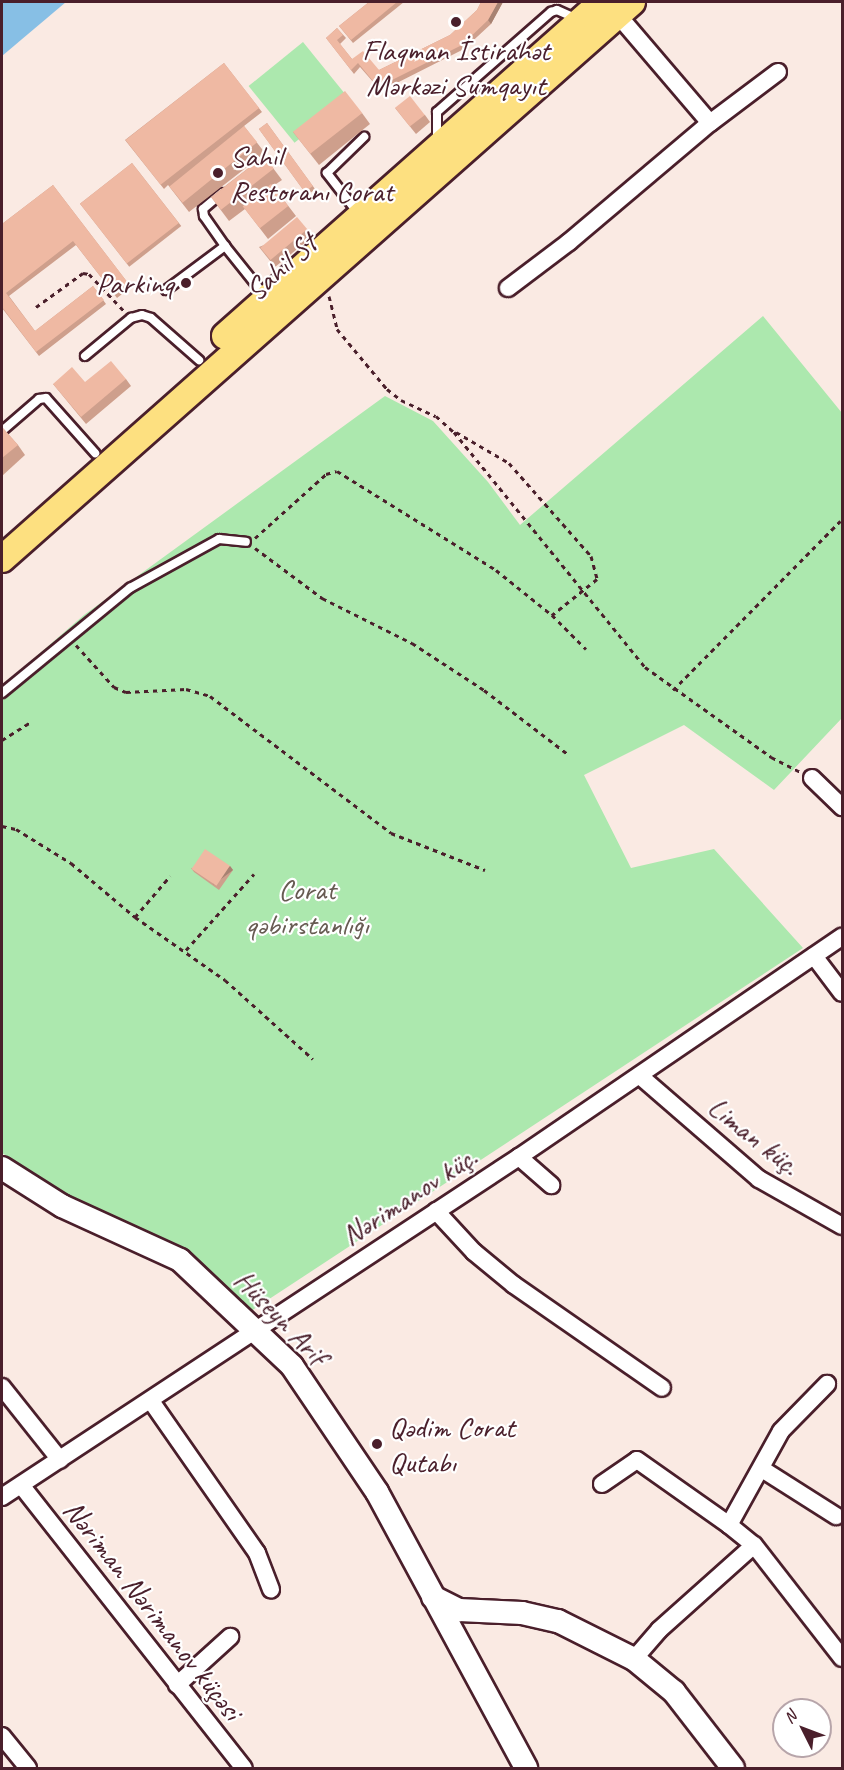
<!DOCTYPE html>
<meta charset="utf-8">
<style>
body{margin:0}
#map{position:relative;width:844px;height:1770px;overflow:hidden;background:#faeae3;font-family:Caveat,sans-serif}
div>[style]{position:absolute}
.green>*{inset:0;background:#ace8ae;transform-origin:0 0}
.water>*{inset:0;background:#87bfe5}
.path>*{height:3px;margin-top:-1.5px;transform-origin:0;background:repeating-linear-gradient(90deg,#4a1f2b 0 4.5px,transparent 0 9px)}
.roads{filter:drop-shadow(2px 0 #4a1f2b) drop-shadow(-2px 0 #4a1f2b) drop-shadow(0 2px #4a1f2b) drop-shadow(0 -2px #4a1f2b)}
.lane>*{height:8px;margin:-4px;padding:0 4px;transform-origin:4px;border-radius:4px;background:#fff}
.street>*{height:16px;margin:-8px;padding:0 8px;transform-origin:8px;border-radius:8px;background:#fff}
.secondary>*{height:22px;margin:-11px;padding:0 11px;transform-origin:11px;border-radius:11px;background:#fff}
.primary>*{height:26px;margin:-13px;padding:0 13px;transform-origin:13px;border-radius:13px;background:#fde080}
.wall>*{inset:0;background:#ce9f8c;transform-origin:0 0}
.shaded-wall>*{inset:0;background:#a78272;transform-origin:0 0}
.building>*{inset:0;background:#efb9a3;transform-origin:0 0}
.dots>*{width:16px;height:16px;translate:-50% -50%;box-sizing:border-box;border:3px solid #fff;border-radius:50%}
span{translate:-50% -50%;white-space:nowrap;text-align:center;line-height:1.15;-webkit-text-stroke:4.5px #fff;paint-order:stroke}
.poi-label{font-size:30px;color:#4a1f2b}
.left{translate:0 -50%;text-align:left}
.right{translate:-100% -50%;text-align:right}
.street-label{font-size:30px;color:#4a1f2b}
.park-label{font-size:30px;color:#675b52}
.frame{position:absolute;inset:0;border:3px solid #4a1f2b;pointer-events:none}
.north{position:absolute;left:772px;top:1698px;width:60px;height:60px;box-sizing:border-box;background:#fff;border:2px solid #b7a5aa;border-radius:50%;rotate:312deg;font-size:16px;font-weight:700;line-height:24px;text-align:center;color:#4a1f2b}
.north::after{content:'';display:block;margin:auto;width:21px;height:27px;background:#4a1f2b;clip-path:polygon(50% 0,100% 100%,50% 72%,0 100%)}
</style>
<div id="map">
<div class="green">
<div style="left:303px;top:42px;width:73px;height:70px;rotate:51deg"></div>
<div style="clip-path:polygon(763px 316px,842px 413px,842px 718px,774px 790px,684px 725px,584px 775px,631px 868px,714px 849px,803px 948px,248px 1313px,180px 1249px,74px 1198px,2px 1153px,2px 686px,84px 615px,385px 396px,433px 421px,488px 482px,520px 525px)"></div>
</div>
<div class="water">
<div style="clip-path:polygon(2px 2px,66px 2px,2px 56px)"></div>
</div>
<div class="path">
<div style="left:329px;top:296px;width:34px;rotate:76deg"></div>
<div style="left:337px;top:329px;width:78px;rotate:50.2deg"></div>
<div style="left:387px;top:389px;width:18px;rotate:38deg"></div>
<div style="left:401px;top:400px;width:38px;rotate:25deg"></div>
<div style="left:436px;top:416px;width:24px;rotate:42deg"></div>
<div style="left:454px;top:432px;width:303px;rotate:50.9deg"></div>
<div style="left:645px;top:667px;width:155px;rotate:35.5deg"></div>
<div style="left:771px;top:757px;width:33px;rotate:27deg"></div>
<div style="left:36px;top:307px;width:58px;rotate:-35.9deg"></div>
<div style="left:83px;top:273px;width:6px;rotate:9deg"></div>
<div style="left:89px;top:274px;width:50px;rotate:46.6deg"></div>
<div style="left:456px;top:432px;width:61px;rotate:30.3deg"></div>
<div style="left:509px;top:463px;width:124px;rotate:48.6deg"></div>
<div style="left:591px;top:556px;width:24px;rotate:75deg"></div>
<div style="left:597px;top:579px;width:58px;rotate:141.3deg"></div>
<div style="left:255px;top:538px;width:96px;rotate:-42deg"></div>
<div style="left:326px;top:474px;width:11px;rotate:-15deg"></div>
<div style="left:337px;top:471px;width:187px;rotate:31.9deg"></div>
<div style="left:496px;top:570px;width:72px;rotate:38.8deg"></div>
<div style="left:552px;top:615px;width:48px;rotate:45deg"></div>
<div style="left:255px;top:548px;width:84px;rotate:36.7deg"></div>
<div style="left:322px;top:598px;width:101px;rotate:26.6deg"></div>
<div style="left:412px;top:643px;width:86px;rotate:33.1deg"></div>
<div style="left:484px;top:690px;width:107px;rotate:37.4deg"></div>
<div style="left:76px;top:645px;width:57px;rotate:47.9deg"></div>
<div style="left:114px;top:687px;width:13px;rotate:23deg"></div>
<div style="left:126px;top:692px;width:60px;rotate:-2.9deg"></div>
<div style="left:186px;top:689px;width:25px;rotate:16deg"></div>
<div style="left:210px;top:696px;width:227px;rotate:37.1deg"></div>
<div style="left:391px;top:833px;width:101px;rotate:21.5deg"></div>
<div style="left:673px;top:690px;width:238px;rotate:-45.3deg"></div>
<div style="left:2px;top:740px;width:32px;rotate:-32deg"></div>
<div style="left:2px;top:826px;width:14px;rotate:12deg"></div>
<div style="left:16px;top:829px;width:65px;rotate:31.7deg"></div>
<div style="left:71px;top:863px;width:84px;rotate:40.2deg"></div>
<div style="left:135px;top:917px;width:110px;rotate:35deg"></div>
<div style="left:225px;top:980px;width:118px;rotate:41.9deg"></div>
<div style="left:135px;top:917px;width:54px;rotate:-49.5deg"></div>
<div style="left:186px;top:950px;width:102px;rotate:-48.2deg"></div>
</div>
<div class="roads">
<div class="lane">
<div style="left:437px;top:142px;width:30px;rotate:-90deg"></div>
<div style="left:437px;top:112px;width:152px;rotate:-41.3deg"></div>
<div style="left:551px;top:12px;width:6px;rotate:-18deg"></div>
<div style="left:557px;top:10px;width:22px;rotate:24deg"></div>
<div style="left:222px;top:193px;width:25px;rotate:140deg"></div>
<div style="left:203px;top:209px;width:7px;rotate:82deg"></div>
<div style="left:204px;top:216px;width:37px;rotate:55deg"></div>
<div style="left:358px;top:213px;width:51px;rotate:-127.8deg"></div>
<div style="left:327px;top:173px;width:52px;rotate:-44.2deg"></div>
<div style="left:166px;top:290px;width:74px;rotate:-36.7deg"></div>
<div style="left:225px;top:246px;width:64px;rotate:51.3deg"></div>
<div style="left:85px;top:356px;width:60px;rotate:-39.6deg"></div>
<div style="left:131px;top:318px;width:11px;rotate:-15deg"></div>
<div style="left:142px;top:315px;width:9px;rotate:18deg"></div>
<div style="left:151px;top:318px;width:64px;rotate:41.2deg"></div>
<div style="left:2px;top:431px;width:49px;rotate:-40.9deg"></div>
<div style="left:39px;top:399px;width:7px;rotate:-8deg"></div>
<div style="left:46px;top:398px;width:74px;rotate:48.3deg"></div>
<div style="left:2px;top:693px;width:166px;rotate:-39.4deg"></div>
<div style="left:130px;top:588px;width:102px;rotate:-28.8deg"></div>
<div style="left:219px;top:539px;width:27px;rotate:6deg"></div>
</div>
<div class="street">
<div style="left:617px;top:14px;width:143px;rotate:49.5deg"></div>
<div style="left:710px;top:123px;width:85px;rotate:-36.9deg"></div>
<div style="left:508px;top:288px;width:76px;rotate:-37deg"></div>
<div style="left:569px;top:242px;width:185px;rotate:-40.2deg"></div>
<div style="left:812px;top:778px;width:42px;rotate:44deg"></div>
<div style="left:814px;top:956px;width:46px;rotate:52.9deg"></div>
<div style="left:640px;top:1076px;width:157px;rotate:40.9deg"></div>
<div style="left:759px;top:1179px;width:95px;rotate:29.5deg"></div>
<div style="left:519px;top:1157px;width:43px;rotate:41.2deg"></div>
<div style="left:436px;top:1211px;width:56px;rotate:47.2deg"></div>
<div style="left:474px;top:1252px;width:52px;rotate:39.5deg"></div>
<div style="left:514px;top:1285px;width:180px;rotate:34.8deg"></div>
<div style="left:2px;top:1387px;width:93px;rotate:51.5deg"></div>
<div style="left:151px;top:1401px;width:185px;rotate:55.1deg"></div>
<div style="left:257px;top:1553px;width:39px;rotate:69deg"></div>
<div style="left:762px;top:1469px;width:88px;rotate:32.4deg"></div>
<div style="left:602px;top:1484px;width:42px;rotate:-34.4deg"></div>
<div style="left:637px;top:1460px;width:113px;rotate:35.2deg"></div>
<div style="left:729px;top:1525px;width:32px;rotate:39deg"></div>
<div style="left:754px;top:1545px;width:143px;rotate:52.1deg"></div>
<div style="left:21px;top:1485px;width:360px;rotate:51.8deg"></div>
<div style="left:2px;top:1497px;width:619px;rotate:-33.33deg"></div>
<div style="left:519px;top:1157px;width:391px;rotate:-34.3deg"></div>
<div style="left:729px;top:1525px;width:107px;rotate:-61deg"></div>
<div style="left:781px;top:1431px;width:66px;rotate:-45.6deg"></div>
<div style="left:634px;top:1659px;width:38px;rotate:-49deg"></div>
<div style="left:659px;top:1630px;width:127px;rotate:-41.8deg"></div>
<div style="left:177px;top:1685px;width:72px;rotate:-42.2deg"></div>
<div style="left:2px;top:1736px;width:41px;rotate:50.9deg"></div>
</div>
<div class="secondary">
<div style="left:2px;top:1168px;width:71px;rotate:32.3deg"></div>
<div style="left:62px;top:1206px;width:130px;rotate:24.6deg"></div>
<div style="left:180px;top:1260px;width:154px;rotate:43.4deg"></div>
<div style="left:292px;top:1366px;width:152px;rotate:56deg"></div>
<div style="left:377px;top:1492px;width:314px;rotate:61.6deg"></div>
<div style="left:433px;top:1597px;width:29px;rotate:27deg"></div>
<div style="left:459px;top:1610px;width:63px;rotate:2.7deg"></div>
<div style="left:522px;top:1613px;width:37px;rotate:13deg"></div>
<div style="left:558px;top:1621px;width:85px;rotate:26.6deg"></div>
<div style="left:634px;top:1659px;width:52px;rotate:39.5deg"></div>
<div style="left:674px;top:1692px;width:96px;rotate:52.2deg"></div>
</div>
<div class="primary">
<div style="left:225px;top:336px;width:504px;rotate:-41.54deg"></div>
<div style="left:2px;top:559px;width:841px;rotate:-41.48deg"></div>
</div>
</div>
<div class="wall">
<div style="clip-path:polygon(369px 2px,404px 2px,353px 43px,339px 26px)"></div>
<div style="clip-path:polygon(481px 2px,503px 2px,491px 24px,464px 49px,381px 91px,360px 67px,354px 74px,326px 38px,337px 28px,346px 38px,340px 44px,352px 59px,379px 70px,450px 35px,477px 10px)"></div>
<div style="clip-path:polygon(224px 63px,262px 112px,244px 126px,265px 153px,189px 212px,168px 185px,164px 189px,125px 140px)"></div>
<div style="clip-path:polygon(395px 108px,425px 115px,430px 122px,416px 134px)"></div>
<div style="clip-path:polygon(362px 113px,370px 124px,319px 165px,293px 132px)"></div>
<div style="left:267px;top:123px;width:82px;height:10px;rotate:54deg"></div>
<div style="clip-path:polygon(264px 156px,282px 180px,273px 186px,296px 216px,268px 239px,245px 209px,229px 221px,211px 197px)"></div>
<div style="left:132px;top:163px;width:80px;height:66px;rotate:52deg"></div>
<div style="clip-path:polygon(53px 185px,131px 287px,117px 298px,76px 245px,9px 296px,35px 331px,93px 286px,106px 304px,39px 356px,2px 308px,2px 224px)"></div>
<div style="clip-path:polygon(307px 229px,312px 237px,275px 267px,259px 247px)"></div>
<div style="clip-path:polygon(126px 379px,131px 386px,86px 424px,53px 384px,85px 382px)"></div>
<div style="clip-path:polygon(2px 427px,18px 445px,25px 455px,2px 476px)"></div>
<div style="clip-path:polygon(230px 866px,233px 870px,219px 890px,194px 872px,191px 868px)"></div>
</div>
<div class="shaded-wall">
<div style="clip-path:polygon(498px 2px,503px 2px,491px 24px,488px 20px)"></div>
<div style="left:230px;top:866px;width:5px;height:24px;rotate:53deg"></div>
</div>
<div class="building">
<div style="clip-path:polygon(369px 2px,397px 2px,351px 40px,339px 26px)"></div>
<div style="clip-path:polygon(481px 2px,498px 2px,488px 20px,462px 45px,378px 87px,358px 63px,351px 70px,326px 38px,337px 28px,343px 35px,337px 40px,352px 59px,363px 51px,379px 70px,450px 35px,477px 10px)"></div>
<div style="left:224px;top:63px;width:57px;height:125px;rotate:52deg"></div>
<div style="left:345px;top:91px;width:28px;height:66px;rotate:52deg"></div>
<div style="left:410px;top:96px;width:24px;height:19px;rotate:52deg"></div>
<div style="left:267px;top:123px;width:78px;height:10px;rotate:54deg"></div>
<div style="left:244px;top:126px;width:21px;height:96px;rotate:51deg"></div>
<div style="left:264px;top:156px;width:16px;height:67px;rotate:52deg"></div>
<div style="left:132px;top:163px;width:76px;height:66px;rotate:52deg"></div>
<div style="left:271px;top:184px;width:28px;height:36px;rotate:52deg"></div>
<div style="clip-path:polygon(53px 185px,128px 283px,114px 294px,73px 241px,6px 293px,35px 331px,93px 286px,104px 300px,36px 352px,2px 307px,2px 224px)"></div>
<div style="left:297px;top:217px;width:16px;height:48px;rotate:50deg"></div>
<div style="clip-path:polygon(111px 361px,126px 379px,81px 417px,53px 384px,72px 367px,85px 382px)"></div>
<div style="clip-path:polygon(2px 427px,18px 445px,2px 458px)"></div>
<div style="left:205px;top:849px;width:30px;height:24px;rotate:34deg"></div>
</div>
<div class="dots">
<div style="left:456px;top:22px;background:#4a1f2b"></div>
<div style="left:218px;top:173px;background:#4a1f2b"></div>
<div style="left:186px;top:283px;background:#4a1f2b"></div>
<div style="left:377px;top:1444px;background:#4a1f2b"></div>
</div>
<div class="poi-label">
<span style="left:456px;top:67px">Flaqman İstirahət<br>Mərkəzi Sumqayıt</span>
<span class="left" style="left:230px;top:173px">Sahil<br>Restoranı Corat</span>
<span class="right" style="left:174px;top:283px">Parkinq</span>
<span class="left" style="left:389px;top:1444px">Qədim Corat<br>Qutabı</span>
</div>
<div class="street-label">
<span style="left:281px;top:267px;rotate:-42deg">Sahil St</span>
<span style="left:754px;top:1136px;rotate:38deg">Liman küç.</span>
<span style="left:409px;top:1196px;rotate:-33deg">Nərimanov küç.</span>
<span style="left:281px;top:1317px;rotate:46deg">Hüseyn Arif</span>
<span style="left:153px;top:1610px;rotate:52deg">Nəriman Nərimanov küçəsi</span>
</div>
<div class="park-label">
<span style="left:307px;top:906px">Corat<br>qəbirstanlığı</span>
</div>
<div class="frame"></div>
<div class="north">N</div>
</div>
